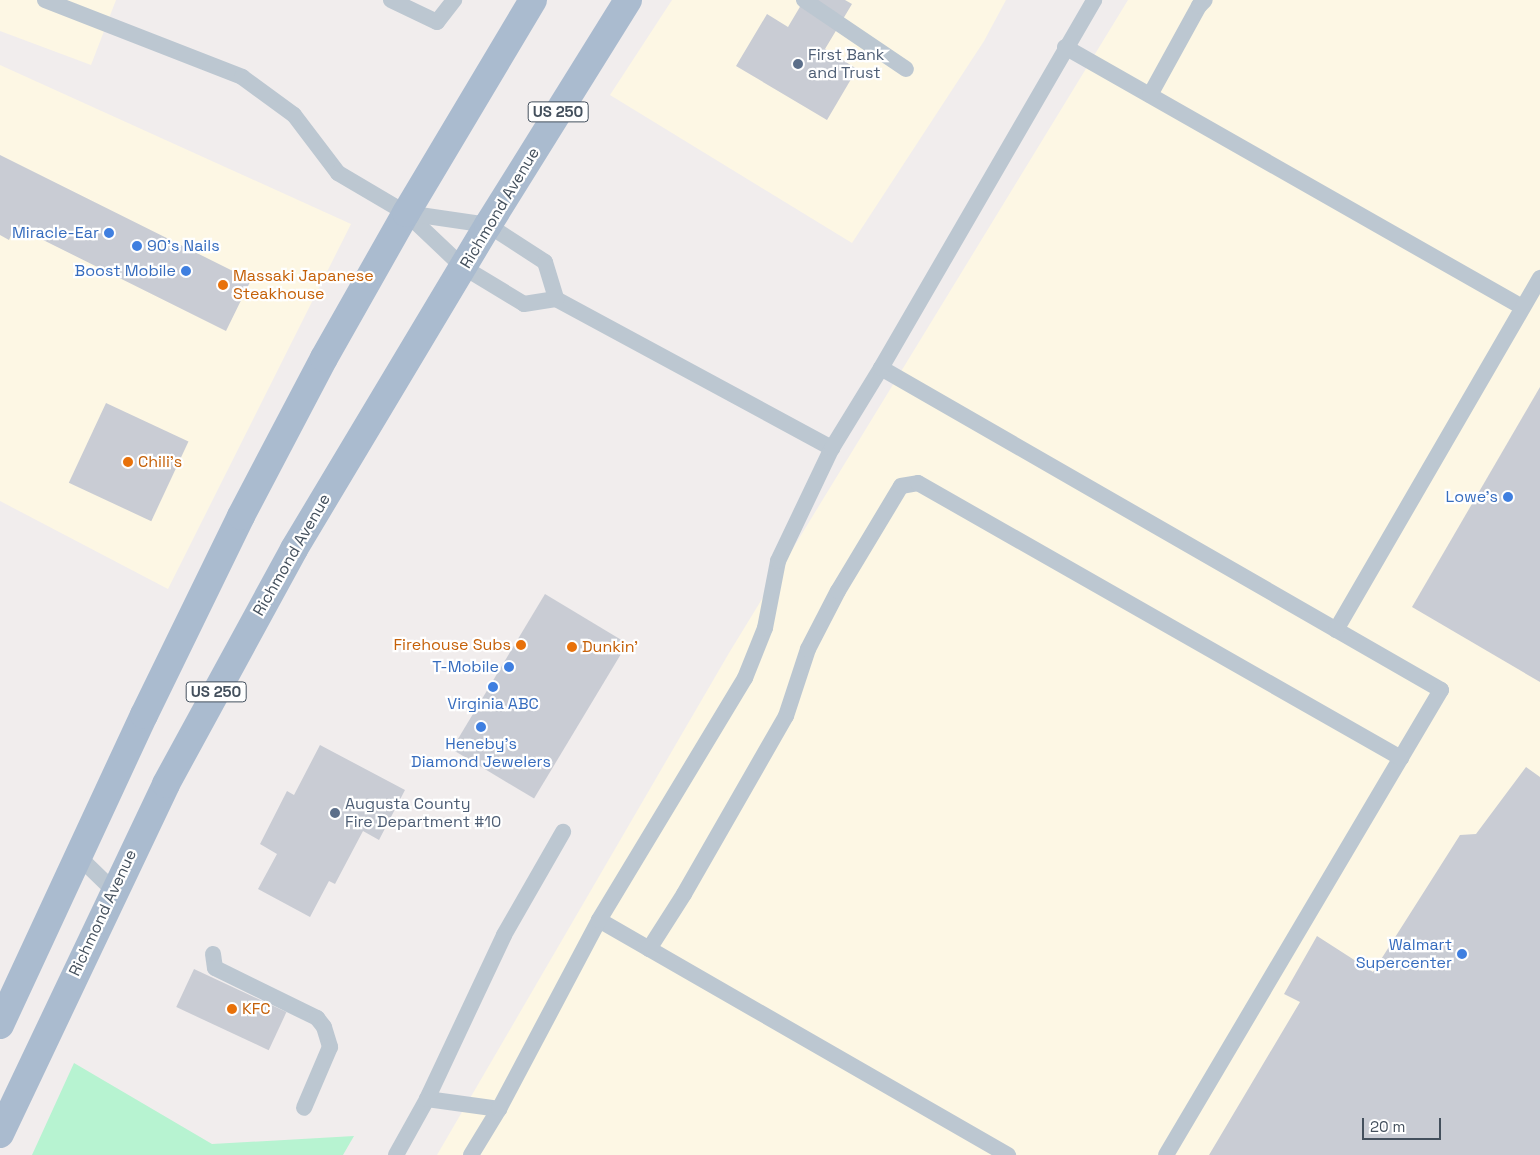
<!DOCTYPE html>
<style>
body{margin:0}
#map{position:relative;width:1540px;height:1155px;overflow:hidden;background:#f1eded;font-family:"Space Grotesk",sans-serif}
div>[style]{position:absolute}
.commercial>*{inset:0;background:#fdf7e4}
.green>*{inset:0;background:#b7f3d1}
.building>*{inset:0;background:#c9ccd4;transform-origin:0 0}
.lane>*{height:16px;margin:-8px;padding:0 8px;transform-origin:8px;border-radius:8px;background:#bcc7d1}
.primary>*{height:28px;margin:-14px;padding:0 14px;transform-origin:14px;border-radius:14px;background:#aabbcf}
.dots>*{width:14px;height:14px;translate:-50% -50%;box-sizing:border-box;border:2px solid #fff;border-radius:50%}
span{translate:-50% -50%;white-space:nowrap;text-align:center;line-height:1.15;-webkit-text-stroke:4.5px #fff;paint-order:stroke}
.shield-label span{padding:1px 4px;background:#fff;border:1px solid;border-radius:4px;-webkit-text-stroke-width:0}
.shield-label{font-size:15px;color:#44505d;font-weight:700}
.service-label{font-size:16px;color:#4e5e75}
.left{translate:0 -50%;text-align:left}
.street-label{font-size:16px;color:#44505d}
.shop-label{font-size:16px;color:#366cbe}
.right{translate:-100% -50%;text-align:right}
.food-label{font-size:16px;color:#c56008}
.scale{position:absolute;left:1362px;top:1118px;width:79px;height:22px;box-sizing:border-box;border:2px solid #44505d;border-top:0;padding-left:6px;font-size:15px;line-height:18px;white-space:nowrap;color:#44505d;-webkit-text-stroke:4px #fff;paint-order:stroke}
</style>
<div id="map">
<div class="commercial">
<div style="clip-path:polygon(0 0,116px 0,91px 65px,0 31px)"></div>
<div style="clip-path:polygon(672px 0,1006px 0,984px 41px,852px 243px,610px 95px)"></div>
<div style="clip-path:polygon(1128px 0,1540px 0,1540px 1155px,437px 1155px,729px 653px)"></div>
<div style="clip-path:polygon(0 65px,351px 224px,168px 589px,0 501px)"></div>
</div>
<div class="green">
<div style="clip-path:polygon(74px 1063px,212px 1144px,354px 1136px,343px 1155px,32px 1155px)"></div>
</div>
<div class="building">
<div style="clip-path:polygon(804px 0,845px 0,852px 4px,825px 49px,857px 69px,827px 120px,736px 66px,767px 14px,788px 27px)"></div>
<div style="clip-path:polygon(0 155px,251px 280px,226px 331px,15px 226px,9px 240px,0 235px)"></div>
<div style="clip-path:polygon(1540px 387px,1540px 682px,1412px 607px)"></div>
<div style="left:106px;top:403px;width:91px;height:88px;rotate:25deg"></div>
<div style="left:545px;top:594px;width:96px;height:181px;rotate:31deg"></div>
<div style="clip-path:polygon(320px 745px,405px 790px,379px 840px,363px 831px,335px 884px,329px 881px,310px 917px,258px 889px,277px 854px,260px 844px,287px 791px,294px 795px)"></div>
<div style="clip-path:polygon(1526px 767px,1540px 777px,1540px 1155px,1209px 1155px,1300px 1002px,1284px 994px,1317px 936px,1373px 972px,1460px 835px,1476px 834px)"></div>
<div style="left:194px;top:969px;width:102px;height:42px;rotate:25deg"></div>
</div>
<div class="lane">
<div style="left:45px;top:0;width:212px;rotate:21.3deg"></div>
<div style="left:242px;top:77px;width:64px;rotate:36.2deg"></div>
<div style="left:294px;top:115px;width:73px;rotate:52.8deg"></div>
<div style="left:338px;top:173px;width:79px;rotate:30.5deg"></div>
<div style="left:406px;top:213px;width:79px;rotate:43.5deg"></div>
<div style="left:463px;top:267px;width:71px;rotate:31.2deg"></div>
<div style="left:524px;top:304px;width:32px;rotate:-9deg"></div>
<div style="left:556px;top:299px;width:314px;rotate:28.4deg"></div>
<div style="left:391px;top:0;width:51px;rotate:25.6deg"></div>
<div style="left:437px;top:22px;width:28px;rotate:-52deg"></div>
<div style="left:804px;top:0;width:123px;rotate:34.1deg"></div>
<div style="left:1065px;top:47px;width:526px;rotate:29.64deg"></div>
<div style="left:1150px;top:95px;width:102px;rotate:-61.2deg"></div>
<div style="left:1199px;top:6px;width:8px;rotate:-45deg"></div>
<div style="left:406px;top:213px;width:83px;rotate:8.3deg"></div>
<div style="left:488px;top:225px;width:68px;rotate:33deg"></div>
<div style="left:545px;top:262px;width:39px;rotate:73deg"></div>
<div style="left:881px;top:368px;width:646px;rotate:29.9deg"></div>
<div style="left:1441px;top:690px;width:540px;rotate:120.6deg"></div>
<div style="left:1336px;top:630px;width:407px;rotate:-59.9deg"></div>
<div style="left:78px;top:856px;width:50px;rotate:44.2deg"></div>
<div style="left:599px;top:920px;width:472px;rotate:29.9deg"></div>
<div style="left:649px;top:949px;width:65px;rotate:-57.5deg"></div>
<div style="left:684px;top:894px;width:205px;rotate:-60.2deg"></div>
<div style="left:786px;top:716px;width:71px;rotate:-71.8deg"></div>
<div style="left:808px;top:649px;width:65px;rotate:-62.7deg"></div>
<div style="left:838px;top:591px;width:122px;rotate:-59deg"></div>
<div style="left:901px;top:486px;width:17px;rotate:-10deg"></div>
<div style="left:918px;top:483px;width:556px;rotate:29.66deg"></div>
<div style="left:213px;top:954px;width:14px;rotate:82deg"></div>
<div style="left:215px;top:968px;width:114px;rotate:26.1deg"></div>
<div style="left:317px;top:1018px;width:11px;rotate:52deg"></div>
<div style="left:324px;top:1027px;width:21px;rotate:73deg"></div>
<div style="left:330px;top:1047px;width:66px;rotate:113.1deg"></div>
<div style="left:427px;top:1099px;width:73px;rotate:7.9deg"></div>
<div style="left:396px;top:1155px;width:64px;rotate:-61deg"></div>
<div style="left:427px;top:1099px;width:181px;rotate:-64.8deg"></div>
<div style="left:504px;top:935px;width:119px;rotate:-60.2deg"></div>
<div style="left:471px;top:1155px;width:54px;rotate:-58.7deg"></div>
<div style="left:499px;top:1109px;width:214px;rotate:-62.1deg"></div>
<div style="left:599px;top:920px;width:283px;rotate:-58.9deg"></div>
<div style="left:745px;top:678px;width:54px;rotate:-68.2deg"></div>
<div style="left:765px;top:628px;width:68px;rotate:-79deg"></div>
<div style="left:778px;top:561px;width:125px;rotate:-64.5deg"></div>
<div style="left:832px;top:448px;width:94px;rotate:-58.5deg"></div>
<div style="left:881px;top:368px;width:425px;rotate:-59.9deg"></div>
</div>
<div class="primary">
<div style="left:0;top:1025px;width:342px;rotate:-65.1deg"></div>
<div style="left:144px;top:715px;width:221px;rotate:-64deg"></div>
<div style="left:241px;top:516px;width:178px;rotate:-62.3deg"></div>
<div style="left:324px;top:358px;width:167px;rotate:-60.5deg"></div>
<div style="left:406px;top:213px;width:248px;rotate:-59.2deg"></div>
<div style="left:0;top:1134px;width:387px;rotate:-64.6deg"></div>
<div style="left:166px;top:784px;width:268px;rotate:-61.4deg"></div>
<div style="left:294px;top:549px;width:378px;rotate:-59.1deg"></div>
<div style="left:488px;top:225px;width:265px;rotate:-58.1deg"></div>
</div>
<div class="dots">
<div style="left:798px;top:64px;background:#5c6f8a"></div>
<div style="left:109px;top:233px;background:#3f7fe0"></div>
<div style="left:137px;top:246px;background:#3f7fe0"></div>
<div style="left:186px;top:271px;background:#3f7fe0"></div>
<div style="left:223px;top:285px;background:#e8710a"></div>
<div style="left:128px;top:462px;background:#e8710a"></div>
<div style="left:1508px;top:497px;background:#3f7fe0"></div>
<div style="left:521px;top:645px;background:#e8710a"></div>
<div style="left:572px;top:647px;background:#e8710a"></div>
<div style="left:509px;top:667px;background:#3f7fe0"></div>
<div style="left:493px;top:687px;background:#3f7fe0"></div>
<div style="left:481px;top:727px;background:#3f7fe0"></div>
<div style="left:335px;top:813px;background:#5c6f8a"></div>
<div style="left:1462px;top:954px;background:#3f7fe0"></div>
<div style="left:232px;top:1009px;background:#e8710a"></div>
</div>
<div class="shield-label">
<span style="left:558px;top:112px">US 250</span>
<span style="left:216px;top:692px">US 250</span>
</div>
<div class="service-label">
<span class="left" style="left:808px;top:64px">First Bank<br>and Trust</span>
<span class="left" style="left:345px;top:813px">Augusta County<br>Fire Department #10</span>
</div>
<div class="street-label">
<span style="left:500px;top:208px;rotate:-59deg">Richmond Avenue</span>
<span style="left:292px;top:555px;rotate:-60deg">Richmond Avenue</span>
<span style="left:103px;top:913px;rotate:-65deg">Richmond Avenue</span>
</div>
<div class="shop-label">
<span class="right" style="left:99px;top:233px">Miracle-Ear</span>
<span class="left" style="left:147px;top:246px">90's Nails</span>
<span class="right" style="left:176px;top:271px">Boost Mobile</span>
<span class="right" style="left:1498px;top:497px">Lowe's</span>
<span class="right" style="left:499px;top:667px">T-Mobile</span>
<span style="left:493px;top:704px">Virginia ABC</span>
<span style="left:481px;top:753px">Heneby's<br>Diamond Jewelers</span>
<span class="right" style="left:1452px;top:954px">Walmart<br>Supercenter</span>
</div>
<div class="food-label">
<span class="left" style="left:233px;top:285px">Massaki Japanese<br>Steakhouse</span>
<span class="left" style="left:138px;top:462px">Chili's</span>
<span class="right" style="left:511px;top:645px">Firehouse Subs</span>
<span class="left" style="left:582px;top:647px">Dunkin'</span>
<span class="left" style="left:242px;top:1009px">KFC</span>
</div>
<div class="scale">20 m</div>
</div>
